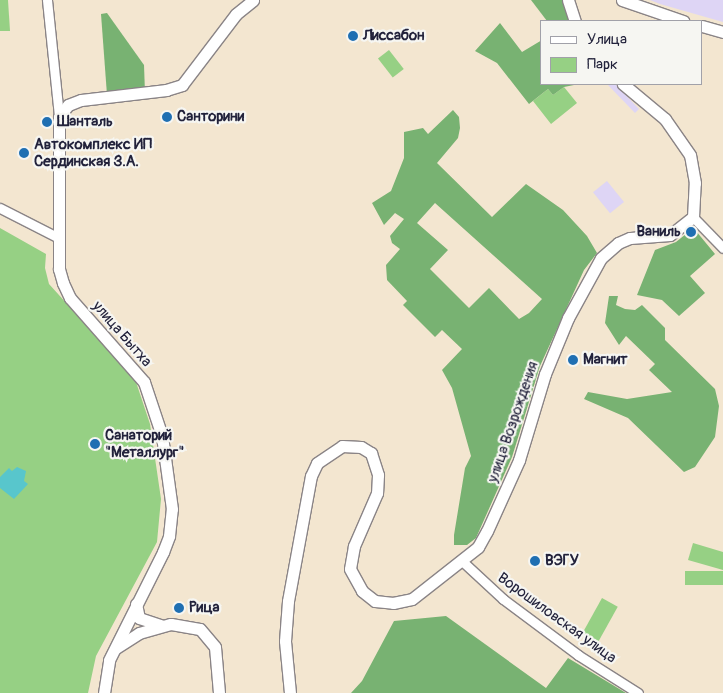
<!DOCTYPE html>
<meta charset="utf-8">
<style>
body{margin:0}
#map{position:relative;width:723px;height:693px;overflow:hidden;background:#f3e6d0;font-family:Pangolin,sans-serif}
div>[style]{position:absolute}
.built>*{inset:0;background:#ded5f5;transform-origin:0 0}
.green>*{inset:0;background:#96d084;transform-origin:0 0}
.forest>*{inset:0;background:#78b272}
.water>*{inset:0;background:#58c6cc}
.roads{filter:drop-shadow(1px 0 #8a8486) drop-shadow(-1px 0 #8a8486) drop-shadow(0 1px #8a8486) drop-shadow(0 -1px #8a8486)}
.minor>*{height:9px;margin:-4.5px;padding:0 4.5px;transform-origin:4.5px;border-radius:4.5px;background:#fff}
.tertiary>*{height:11px;margin:-5.5px;padding:0 5.5px;transform-origin:5.5px;border-radius:5.5px;background:#fff}
.dots>*{width:14px;height:14px;translate:-50% -50%;box-sizing:border-box;border:2px solid #f6f6f2;border-radius:50%}
span{translate:-50% -50%;white-space:nowrap;text-align:center;line-height:1.15;-webkit-text-stroke:4.5px #f6f6f2;paint-order:stroke}
.poi-label{font-size:15px;color:#22223b;font-weight:700}
.left{translate:0 -50%;text-align:left}
.right{translate:-100% -50%;text-align:right}
.street-label{font-size:15px;color:#22223b}
.legend{position:absolute;left:540px;top:20px;width:162px;height:65px;box-sizing:border-box;background:#f6f6f2;border:1px solid #a1a1a9;margin:0;padding:6px 9px;list-style:none;font-size:15px;color:#22223b}
.legend li{display:flex;align-items:center;gap:10px;height:25px}
.legend b{width:25px;border:1px solid #a1a1a9}
</style>
<div id="map">
<div class="built">
<div style="clip-path:polygon(650px 0,723px 0,723px 22px,660px 4px)"></div>
<div style="clip-path:polygon(607px 84px,615px 84px,639px 109px,635px 113px)"></div>
<div style="left:607px;top:181px;width:27px;height:18px;rotate:51deg"></div>
</div>
<div class="green">
<div style="clip-path:polygon(0 0,8px 0,10px 31px,0 31px)"></div>
<div style="left:389px;top:50px;width:24px;height:14px;rotate:52deg"></div>
<div style="clip-path:polygon(564px 87px,577px 103px,551px 124px,533px 101px,548px 89px,553px 95px)"></div>
<div style="clip-path:polygon(0 228px,46px 254px,45px 268px,49px 284px,135px 379px,150px 424px,161px 499px,157px 542px,96px 656px,88px 693px,0 693px)"></div>
<div style="clip-path:polygon(693px 543px,723px 552px,723px 570px,688px 560px)"></div>
<div style="left:685px;top:571px;width:38px;height:14px"></div>
<div style="left:602px;top:598px;width:18px;height:41px;rotate:29deg"></div>
</div>
<div class="forest">
<div style="clip-path:polygon(531px 0,568px 0,575px 21px,547px 21px)"></div>
<div style="clip-path:polygon(107px 13px,144px 65px,145px 93px,107px 95px,101px 14px)"></div>
<div style="clip-path:polygon(500px 23px,522px 52px,542px 40px,542px 84px,579px 84px,564px 87px,553px 95px,548px 89px,529px 104px,497px 63px,475px 51px)"></div>
<div style="clip-path:polygon(evenodd,453px 110px,459px 117px,460px 128px,458px 138px,437px 163px,492px 217px,526px 184px,563px 210px,587px 236px,597px 253px,584px 270px,563px 316px,540px 366px,512px 457px,476px 538px,467px 545px,454px 545px,454px 535px,465px 468px,471px 456px,452px 388px,442px 370px,462px 349px,442px 330px,435px 337px,403px 305px,407px 301px,387px 280px,386px 265px,400px 249px,392px 243px,390px 236px,404px 219px,395px 213px,384px 225px,372px 203px,391px 191px,404px 158px,404px 132px,423px 128px,428px 134px,453px 110px,435px 203px,542px 299px,529px 313px,519px 319px,489px 288px,469px 308px,430px 269px,448px 250px,417px 223px,435px 203px)"></div>
<div style="clip-path:polygon(696px 231px,715px 254px,690px 276px,705px 293px,679px 316px,662px 300px,637px 295px,655px 250px,676px 242px,686px 234px,690px 237px)"></div>
<div style="clip-path:polygon(609px 296px,618px 296px,616px 305px,625px 309px,635px 310px,642px 305px,665px 328px,665px 340px,715px 389px,719px 406px,715px 437px,695px 467px,684px 472px,628px 418px,584px 399px,588px 392px,627px 399px,672px 392px,649px 370px,655px 364px,626px 336px,619px 345px,605px 323px)"></div>
<div style="clip-path:polygon(446px 616px,546px 688px,568px 658px,626px 693px,351px 693px,362px 681px,394px 621px)"></div>
</div>
<div class="water">
<div style="clip-path:polygon(17px 467px,26px 471px,24px 481px,28px 484px,14px 499px,0 488px,0 477px,9px 468px,12px 471px)"></div>
</div>
<div class="roads">
<div class="minor">
<div style="left:47px;top:0;width:118px;rotate:84.1deg"></div>
<div style="left:0;top:208px;width:66px;rotate:27deg"></div>
<div style="left:693px;top:217px;width:43px;rotate:45.9deg"></div>
<div style="left:462px;top:561px;width:56px;rotate:42.8deg"></div>
<div style="left:503px;top:599px;width:94px;rotate:36.7deg"></div>
<div style="left:578px;top:655px;width:71px;rotate:32.3deg"></div>
</div>
<div class="tertiary">
<div style="left:568px;top:0;width:22px;rotate:72deg"></div>
<div style="left:622px;top:0;width:65px;rotate:19deg"></div>
<div style="left:702px;top:26px;width:22px;rotate:16deg"></div>
<div style="left:136px;top:604px;width:14px;rotate:78deg"></div>
<div style="left:139px;top:618px;width:23px;rotate:18deg"></div>
<div style="left:116px;top:648px;width:27px;rotate:-33deg"></div>
<div style="left:139px;top:633px;width:33px;rotate:-16deg"></div>
<div style="left:171px;top:624px;width:29px;rotate:10deg"></div>
<div style="left:200px;top:629px;width:23px;rotate:50deg"></div>
<div style="left:215px;top:647px;width:46px;rotate:85deg"></div>
<div style="left:104px;top:693px;width:33px;rotate:-81deg"></div>
<div style="left:109px;top:660px;width:121px;rotate:-63.4deg"></div>
<div style="left:163px;top:552px;width:17px;rotate:-69deg"></div>
<div style="left:169px;top:536px;width:27px;rotate:-84deg"></div>
<div style="left:172px;top:509px;width:74px;rotate:-97.8deg"></div>
<div style="left:162px;top:436px;width:57px;rotate:-108.4deg"></div>
<div style="left:144px;top:382px;width:112px;rotate:-131.4deg"></div>
<div style="left:70px;top:298px;width:17px;rotate:-115deg"></div>
<div style="left:63px;top:283px;width:15px;rotate:-106deg"></div>
<div style="left:59px;top:269px;width:152px;rotate:-90deg"></div>
<div style="left:59px;top:117px;width:15px;rotate:-53deg"></div>
<div style="left:68px;top:105px;width:14px;rotate:-21deg"></div>
<div style="left:81px;top:100px;width:86px;rotate:-6.7deg"></div>
<div style="left:166px;top:90px;width:17px;rotate:-17deg"></div>
<div style="left:182px;top:85px;width:89px;rotate:-52.7deg"></div>
<div style="left:236px;top:14px;width:22px;rotate:-39deg"></div>
<div style="left:290px;top:693px;width:52px;rotate:-95.5deg"></div>
<div style="left:285px;top:641px;width:40px;rotate:-85.7deg"></div>
<div style="left:288px;top:601px;width:127px;rotate:-79.6deg"></div>
<div style="left:311px;top:476px;width:14px;rotate:-65deg"></div>
<div style="left:317px;top:463px;width:30px;rotate:-34deg"></div>
<div style="left:342px;top:446px;width:19px;rotate:3deg"></div>
<div style="left:361px;top:447px;width:12px;rotate:31deg"></div>
<div style="left:371px;top:453px;width:23px;rotate:72deg"></div>
<div style="left:378px;top:475px;width:18px;rotate:93deg"></div>
<div style="left:377px;top:493px;width:58px;rotate:113.5deg"></div>
<div style="left:354px;top:546px;width:23px;rotate:100deg"></div>
<div style="left:350px;top:569px;width:25px;rotate:61deg"></div>
<div style="left:362px;top:591px;width:16px;rotate:38deg"></div>
<div style="left:375px;top:601px;width:18px;rotate:6deg"></div>
<div style="left:393px;top:603px;width:19px;rotate:-12deg"></div>
<div style="left:412px;top:599px;width:84px;rotate:-38.2deg"></div>
<div style="left:478px;top:547px;width:18px;rotate:-61deg"></div>
<div style="left:487px;top:531px;width:78px;rotate:-65.7deg"></div>
<div style="left:519px;top:460px;width:90px;rotate:-73.2deg"></div>
<div style="left:545px;top:374px;width:61px;rotate:-67.7deg"></div>
<div style="left:568px;top:318px;width:68px;rotate:-61.2deg"></div>
<div style="left:601px;top:258px;width:23px;rotate:-41deg"></div>
<div style="left:618px;top:243px;width:13px;rotate:-23deg"></div>
<div style="left:630px;top:238px;width:40px;rotate:-4.3deg"></div>
<div style="left:670px;top:235px;width:29px;rotate:-38deg"></div>
<div style="left:693px;top:217px;width:34px;rotate:-87deg"></div>
<div style="left:695px;top:183px;width:28px;rotate:-100deg"></div>
<div style="left:690px;top:155px;width:44px;rotate:-124.8deg"></div>
<div style="left:665px;top:119px;width:55px;rotate:-140.2deg"></div>
</div>
</div>
<div class="dots">
<div style="left:353px;top:36px;background:#1f6fb2"></div>
<div style="left:167px;top:117px;background:#1f6fb2"></div>
<div style="left:47px;top:122px;background:#1f6fb2"></div>
<div style="left:24px;top:153px;background:#1f6fb2"></div>
<div style="left:691px;top:232px;background:#1f6fb2"></div>
<div style="left:573px;top:360px;background:#1f6fb2"></div>
<div style="left:95px;top:444px;background:#1f6fb2"></div>
<div style="left:535px;top:561px;background:#1f6fb2"></div>
<div style="left:179px;top:608px;background:#1f6fb2"></div>
</div>
<div class="poi-label">
<span class="left" style="left:363px;top:36px">Лиссабон</span>
<span class="left" style="left:177px;top:117px">Санторини</span>
<span class="left" style="left:57px;top:122px">Шанталь</span>
<span class="left" style="left:34px;top:153px">Автокомплекс ИП<br>Сердинская З.А.</span>
<span class="right" style="left:681px;top:232px">Ваниль</span>
<span class="left" style="left:583px;top:360px">Магнит</span>
<span class="left" style="left:105px;top:444px">Санаторий<br>"Металлург"</span>
<span class="left" style="left:545px;top:561px">ВЭГУ</span>
<span class="left" style="left:189px;top:608px">Рица</span>
</div>
<div class="street-label">
<span style="left:122px;top:334px;rotate:49deg">улица Бытха</span>
<span style="left:513px;top:422px;rotate:-71deg">улица Возрождения</span>
<span style="left:557px;top:618px;rotate:36deg">Ворошиловская улица</span>
</div>
<ul class="legend">
<li><b style="height:6px;background:#fff"></b>Улица</li>
<li><b style="height:14px;background:#96d084"></b>Парк</li>
</ul>
</div>
